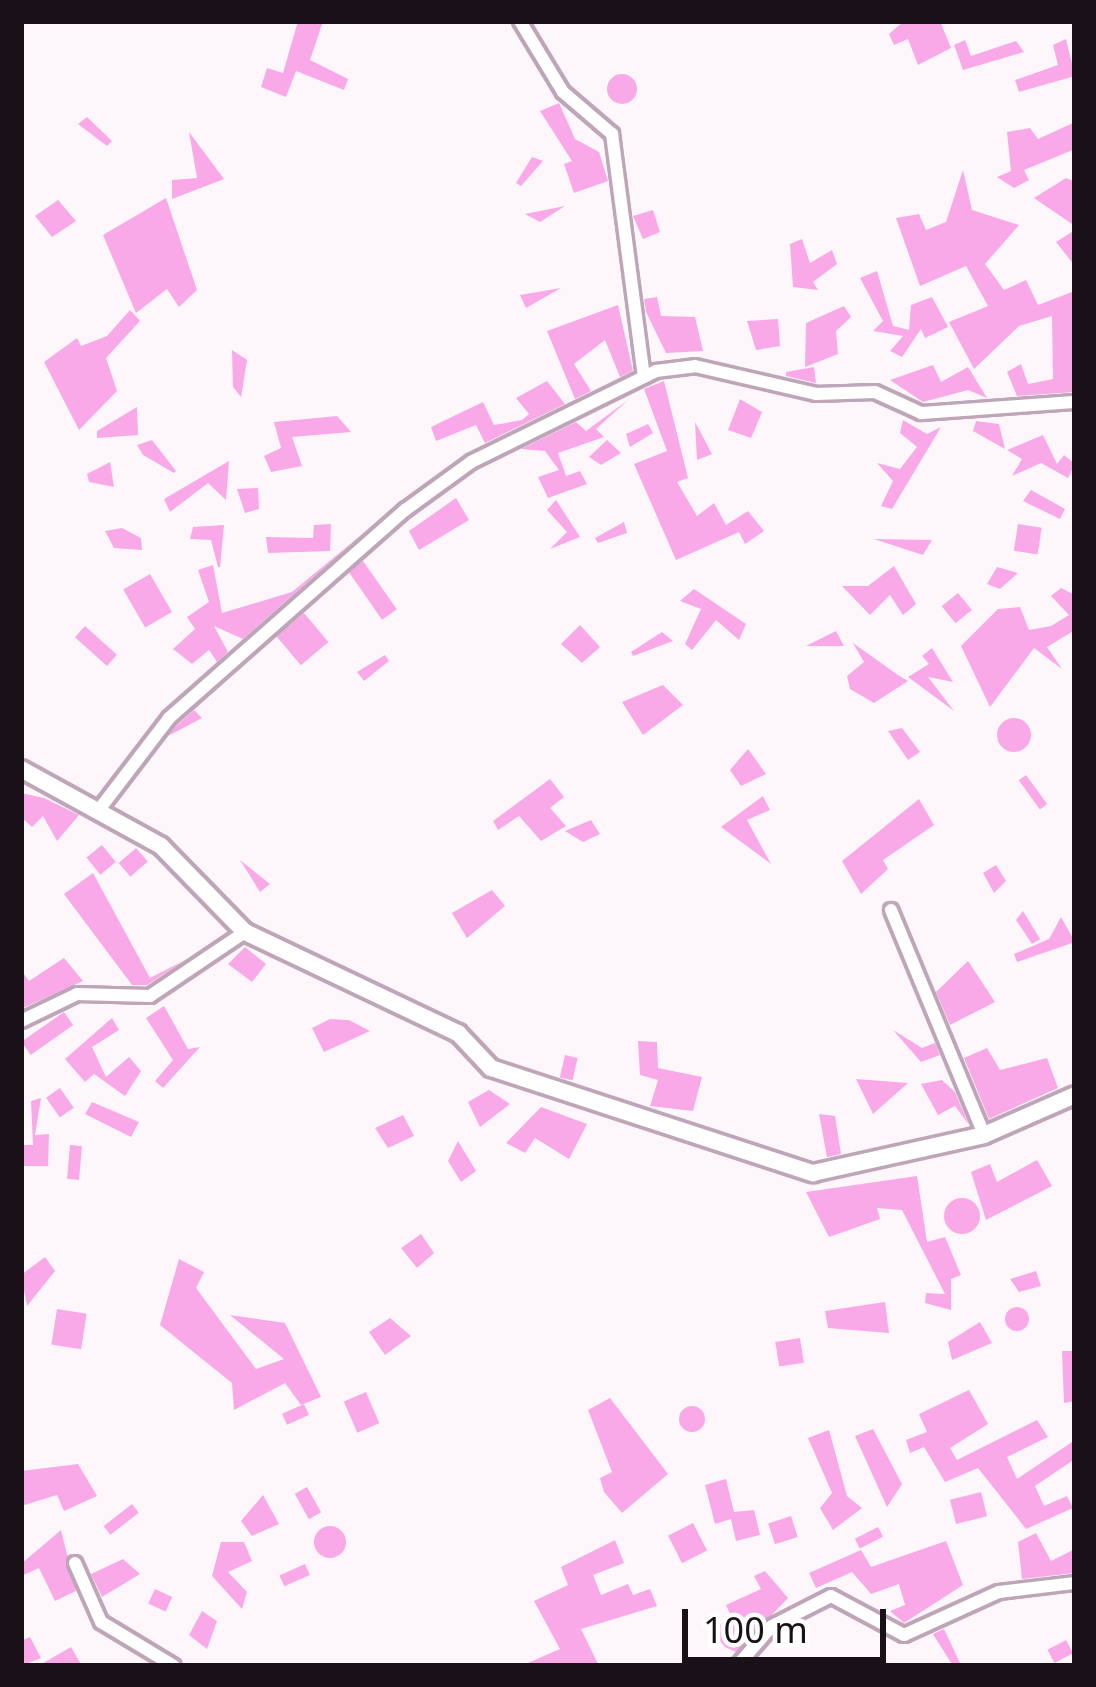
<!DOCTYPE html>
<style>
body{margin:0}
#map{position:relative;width:1096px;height:1687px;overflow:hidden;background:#fdf7fb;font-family:"Noto Sans",sans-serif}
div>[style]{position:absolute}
.building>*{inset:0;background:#f9a9e7;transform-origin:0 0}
.round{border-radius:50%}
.roads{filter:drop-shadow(3px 0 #bea6b8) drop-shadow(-3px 0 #bea6b8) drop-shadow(0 3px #bea6b8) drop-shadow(0 -3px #bea6b8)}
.street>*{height:12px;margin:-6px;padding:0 6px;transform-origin:6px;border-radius:6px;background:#fff}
.secondary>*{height:16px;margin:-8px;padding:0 8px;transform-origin:8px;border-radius:8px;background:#fff}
span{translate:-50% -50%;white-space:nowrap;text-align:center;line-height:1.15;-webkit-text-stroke:10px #fff;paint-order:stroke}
.frame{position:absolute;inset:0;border:24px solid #191117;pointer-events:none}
.scale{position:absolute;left:682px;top:1609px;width:204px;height:54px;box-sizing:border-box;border:6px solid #191117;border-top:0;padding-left:15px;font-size:36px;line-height:42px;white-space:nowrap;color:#191117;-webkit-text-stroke:9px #fff;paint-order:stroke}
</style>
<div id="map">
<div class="building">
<div style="clip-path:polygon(298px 21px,323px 21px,310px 60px,348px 79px,344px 90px,296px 71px,286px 97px,261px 87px,267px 68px,283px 73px)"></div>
<div style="clip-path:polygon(904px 21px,940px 21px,951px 48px,918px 65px,908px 39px,894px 45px,889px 34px)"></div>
<div style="clip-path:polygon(1066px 39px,1075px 76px,1019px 92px,1015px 80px,1058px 65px,1053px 45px)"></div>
<div style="clip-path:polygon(965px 40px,971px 56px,1016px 41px,1024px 52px,963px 70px,954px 45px)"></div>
<div class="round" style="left:607px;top:74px;width:30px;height:30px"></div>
<div style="clip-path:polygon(559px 103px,575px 139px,599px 152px,608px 181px,574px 193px,564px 164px,572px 161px,540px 111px)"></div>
<div style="clip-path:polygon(87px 117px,112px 141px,107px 146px,78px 124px)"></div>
<div style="clip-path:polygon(1075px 122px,1075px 149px,1024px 170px,1029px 180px,1014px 188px,997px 177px,1011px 171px,1007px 132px,1030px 128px,1038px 139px)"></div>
<div style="clip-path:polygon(189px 132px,224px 179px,172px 199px,172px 180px,197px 178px)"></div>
<div style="clip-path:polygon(532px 157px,543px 161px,521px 186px,516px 183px)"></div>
<div style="clip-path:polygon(963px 170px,972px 210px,1019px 225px,985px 264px,1004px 290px,1026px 280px,1038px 305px,1072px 292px,1075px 392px,1017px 396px,1007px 372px,1021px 364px,1028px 384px,1053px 379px,1052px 316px,1019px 326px,974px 369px,949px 322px,988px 306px,966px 266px,920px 286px,896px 218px,919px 214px,926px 230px,946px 222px)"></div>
<div style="clip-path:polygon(1066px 178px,1075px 182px,1075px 226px,1034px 198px)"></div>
<div style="clip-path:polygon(166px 198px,197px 290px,179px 307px,167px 289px,136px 313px,103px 235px)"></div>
<div style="clip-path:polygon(58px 200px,76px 221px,52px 237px,35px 216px)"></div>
<div style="clip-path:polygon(565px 206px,540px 222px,525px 214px)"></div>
<div style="clip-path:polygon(653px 210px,660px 232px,643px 239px,633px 216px)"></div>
<div style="clip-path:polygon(1075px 230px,1075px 266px,1056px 242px)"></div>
<div style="clip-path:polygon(802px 239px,810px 263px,832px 250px,837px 264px,813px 282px,818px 290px,793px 287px,790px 244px)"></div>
<div style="clip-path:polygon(877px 271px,893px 326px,909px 330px,911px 305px,932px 297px,948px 327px,925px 338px,921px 329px,902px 357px,890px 351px,903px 336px,873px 331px,883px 321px,860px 278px)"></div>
<div style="clip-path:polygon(561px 288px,526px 308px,520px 295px)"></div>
<div style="clip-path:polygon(657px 297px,661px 316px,695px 317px,703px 351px,666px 353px,646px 312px,644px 299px)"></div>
<div style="clip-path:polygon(618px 305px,633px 371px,620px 377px,605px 340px,574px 364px,591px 391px,575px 399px,547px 331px)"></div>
<div style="clip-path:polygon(844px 306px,851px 317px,836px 331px,838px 354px,805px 367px,806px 323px)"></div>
<div style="clip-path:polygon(130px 310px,140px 321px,106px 358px,117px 391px,79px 430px,44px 362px,77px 338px,81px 346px,107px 336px)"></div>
<div style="clip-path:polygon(778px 319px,780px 346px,756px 350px,747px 321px)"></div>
<div style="clip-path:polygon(232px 350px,247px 360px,241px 397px,233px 387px)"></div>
<div style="clip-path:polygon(933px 365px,941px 382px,968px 367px,987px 398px,968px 390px,923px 402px,890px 380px)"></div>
<div style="clip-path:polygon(814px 367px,816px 383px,786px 376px,786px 372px)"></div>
<div style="clip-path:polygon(547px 381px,565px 404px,485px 443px,476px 425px,436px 441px,431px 427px,483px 402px,494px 425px,522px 420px,529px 414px,516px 398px)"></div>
<div style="clip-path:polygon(664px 381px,688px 478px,677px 482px,697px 516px,714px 503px,726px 525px,748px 511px,764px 531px,745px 544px,739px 532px,676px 560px,634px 464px,667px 451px,644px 389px)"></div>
<div style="clip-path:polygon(740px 399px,762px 412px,751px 438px,728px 430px)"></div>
<div style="clip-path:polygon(628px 400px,596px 429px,604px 437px,558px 453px,566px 476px,580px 471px,587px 484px,548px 498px,538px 477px,559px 470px,545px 451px,521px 449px,576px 422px,586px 431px)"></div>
<div style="clip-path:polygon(137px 407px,138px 435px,97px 438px,97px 431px)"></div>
<div style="clip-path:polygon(337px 416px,351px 432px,292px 437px,302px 466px,271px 472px,264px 456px,281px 448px,274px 422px)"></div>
<div style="clip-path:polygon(903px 420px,927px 434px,941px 427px,892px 509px,881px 506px,893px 481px,877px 463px,900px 469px,917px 447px,900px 433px)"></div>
<div style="clip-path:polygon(976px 421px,999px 424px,1005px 449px,973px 431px)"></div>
<div style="clip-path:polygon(695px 422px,712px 454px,697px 460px)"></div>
<div style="clip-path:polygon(648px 424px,653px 433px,630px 447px,626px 434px)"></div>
<div style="clip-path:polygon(1043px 435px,1057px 464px,1064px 455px,1075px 464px,1068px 478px,1041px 463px,1012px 476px,1022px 459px,1007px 450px)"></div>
<div style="clip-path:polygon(152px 440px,176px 471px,174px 473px,143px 455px,137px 445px)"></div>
<div style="clip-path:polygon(607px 440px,621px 453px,601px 465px,589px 457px)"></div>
<div style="clip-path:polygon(229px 461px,226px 500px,208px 483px,170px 512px,164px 499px)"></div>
<div style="clip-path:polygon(110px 462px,114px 487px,89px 482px,87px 474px)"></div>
<div style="clip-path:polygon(258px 488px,259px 509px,245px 513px,237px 489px)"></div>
<div style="clip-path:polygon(1031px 490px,1065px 509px,1060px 519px,1023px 501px)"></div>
<div style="clip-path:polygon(456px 498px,469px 520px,419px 550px,409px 531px)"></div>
<div style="clip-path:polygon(556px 500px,580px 537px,550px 549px,567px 532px,547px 510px)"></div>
<div style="clip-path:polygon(624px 522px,627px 533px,598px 543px,595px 538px)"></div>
<div style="clip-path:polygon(331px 524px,330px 551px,268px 553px,266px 537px,313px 538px,314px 525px)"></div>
<div style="left:1018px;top:524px;width:24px;height:27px;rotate:9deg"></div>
<div style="clip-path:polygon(224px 525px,220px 567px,218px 567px,211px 540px,190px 539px,193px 527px)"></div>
<div style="clip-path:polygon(122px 528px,141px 538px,142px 550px,114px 548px,105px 531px)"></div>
<div style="clip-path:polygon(361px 535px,243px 639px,214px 626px,228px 652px,217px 662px,209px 650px,192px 664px,173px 649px,195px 629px,187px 617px,209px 602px,198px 570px,213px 565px,222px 613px,292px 592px)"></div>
<div style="clip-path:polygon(874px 539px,932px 540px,923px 555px)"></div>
<div style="left:363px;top:561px;width:59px;height:18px;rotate:55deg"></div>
<div style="clip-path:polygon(894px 566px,916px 604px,903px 615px,890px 595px,870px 615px,842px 586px,868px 586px)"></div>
<div style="clip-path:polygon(997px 567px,1018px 573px,1000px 589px,987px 584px)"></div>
<div style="left:150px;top:574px;width:44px;height:31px;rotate:60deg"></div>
<div style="clip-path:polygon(1061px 588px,1075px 595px,1075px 630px,1047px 647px,1062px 669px,1034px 648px,990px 707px,961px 646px,998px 609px,1020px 607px,1029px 630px,1051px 626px,1069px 615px,1051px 596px)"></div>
<div style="clip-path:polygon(694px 589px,746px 624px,739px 640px,716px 620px,692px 650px,685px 644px,701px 609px,680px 601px)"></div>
<div style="left:958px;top:593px;width:22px;height:21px;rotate:51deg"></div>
<div style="left:304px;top:613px;width:38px;height:36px;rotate:50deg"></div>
<div style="clip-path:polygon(580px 625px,600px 647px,582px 663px,561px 644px)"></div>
<div style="left:85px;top:626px;width:43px;height:15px;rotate:42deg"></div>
<div style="clip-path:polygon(836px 631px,844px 646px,806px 646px)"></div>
<div style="clip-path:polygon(662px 632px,673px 641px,633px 656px,631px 652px)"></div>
<div style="clip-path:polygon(853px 643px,898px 675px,908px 681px,874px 703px,850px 689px,847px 676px,864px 662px)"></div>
<div style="clip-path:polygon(932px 648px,953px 682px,928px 677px,954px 711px,908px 677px,929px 664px,922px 656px)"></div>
<div style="clip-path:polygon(385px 655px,389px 661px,364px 681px,357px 672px)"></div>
<div style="clip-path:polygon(663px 685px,683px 705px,643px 735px,622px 702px)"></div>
<div style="clip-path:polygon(194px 710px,202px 718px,168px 736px,176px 726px)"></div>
<div class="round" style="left:997px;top:718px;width:34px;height:34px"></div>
<div style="clip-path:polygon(902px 728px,920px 752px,908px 760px,888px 731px)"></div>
<div style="clip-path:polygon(748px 749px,766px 774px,741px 786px,730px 770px)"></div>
<div style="left:1026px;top:775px;width:36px;height:9px;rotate:54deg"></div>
<div style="clip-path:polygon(550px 779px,564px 797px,550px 808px,566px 826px,541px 841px,519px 816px,498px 830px,493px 821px)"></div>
<div style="clip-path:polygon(21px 793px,44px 798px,79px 815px,57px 841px,43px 816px,32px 827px,21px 817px)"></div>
<div style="clip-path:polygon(763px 796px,770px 810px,747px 820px,771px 864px,721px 827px)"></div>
<div style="clip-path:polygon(919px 799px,934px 825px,883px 860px,888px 869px,861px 894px,842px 861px)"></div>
<div style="clip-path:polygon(591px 820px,600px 834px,583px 842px,565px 831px)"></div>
<div style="left:102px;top:845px;width:22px;height:20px;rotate:51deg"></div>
<div style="left:136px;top:848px;width:18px;height:23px;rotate:49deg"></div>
<div style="clip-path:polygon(240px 860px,270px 884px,260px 892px)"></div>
<div style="clip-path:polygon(996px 865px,1006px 881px,994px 893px,983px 873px)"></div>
<div style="clip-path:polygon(93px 873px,150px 978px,185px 960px,147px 985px,132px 985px,64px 894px)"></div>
<div style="clip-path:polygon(492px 890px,505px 906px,467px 938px,452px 913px)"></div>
<div style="clip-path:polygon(1023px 911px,1040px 939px,1032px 944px,1016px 920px)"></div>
<div style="clip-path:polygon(1061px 917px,1075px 942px,1017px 962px,1014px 954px,1049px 939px)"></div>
<div style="clip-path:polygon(245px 947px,266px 964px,252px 982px,228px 964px)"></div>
<div style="clip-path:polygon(64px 958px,83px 981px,21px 1009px,21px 970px,29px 981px)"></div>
<div style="clip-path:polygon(968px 961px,995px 1002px,950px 1025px,936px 992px)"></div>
<div style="clip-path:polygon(164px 1006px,188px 1049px,200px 1047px,163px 1088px,155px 1081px,173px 1060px,146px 1018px)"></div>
<div style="left:64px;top:1012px;width:16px;height:52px;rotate:55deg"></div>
<div style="clip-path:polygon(112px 1018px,119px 1030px,92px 1047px,106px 1077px,129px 1057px,141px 1071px,125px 1096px,94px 1074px,85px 1082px,65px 1059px)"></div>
<div style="clip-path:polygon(330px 1019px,349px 1020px,370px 1031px,324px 1052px,312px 1028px)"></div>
<div style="clip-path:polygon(893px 1030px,922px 1048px,935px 1043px,940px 1055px,921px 1062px)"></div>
<div style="clip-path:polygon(638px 1041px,657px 1042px,658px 1068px,702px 1077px,693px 1111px,650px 1106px,658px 1080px,640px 1075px)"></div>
<div style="clip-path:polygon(987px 1048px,1000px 1070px,1047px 1058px,1058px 1088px,989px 1119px,964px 1058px)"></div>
<div style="left:565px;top:1055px;width:13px;height:23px;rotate:13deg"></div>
<div style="clip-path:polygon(856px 1079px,908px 1083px,873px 1114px)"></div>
<div style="clip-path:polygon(942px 1080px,955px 1092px,969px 1125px,955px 1106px,938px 1115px,921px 1084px)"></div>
<div style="left:60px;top:1088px;width:24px;height:17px;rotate:55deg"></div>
<div style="clip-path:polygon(489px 1090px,510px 1104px,480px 1127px,468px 1102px)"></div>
<div style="clip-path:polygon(41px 1098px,35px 1135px,49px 1134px,48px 1166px,21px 1166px,21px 1145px,33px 1145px,31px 1101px)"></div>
<div style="clip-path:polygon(92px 1102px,139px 1122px,131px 1137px,85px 1114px)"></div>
<div style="clip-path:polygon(541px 1107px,587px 1124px,569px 1159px,535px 1138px,525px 1153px,506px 1143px)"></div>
<div style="clip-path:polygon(819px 1114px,835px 1116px,841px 1154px,827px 1157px)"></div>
<div style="clip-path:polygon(403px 1115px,414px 1136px,388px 1148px,375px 1128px)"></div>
<div style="clip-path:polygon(458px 1141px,476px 1171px,461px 1182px,448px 1161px)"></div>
<div style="left:70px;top:1145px;width:12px;height:34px;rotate:5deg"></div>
<div style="clip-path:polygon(1037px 1160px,1052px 1186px,986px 1220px,971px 1172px,990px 1164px,997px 1182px)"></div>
<div style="clip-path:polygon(917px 1176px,927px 1242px,945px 1237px,961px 1275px,951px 1279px,951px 1310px,925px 1303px,926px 1293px,945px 1294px,902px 1210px,877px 1208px,880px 1219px,829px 1237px,806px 1192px)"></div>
<div class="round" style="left:944px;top:1198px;width:36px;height:36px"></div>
<div style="clip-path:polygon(421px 1234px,434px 1253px,417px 1268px,401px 1248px)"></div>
<div style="clip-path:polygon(45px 1257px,55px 1271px,27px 1306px,21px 1275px)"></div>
<div style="clip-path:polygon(179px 1259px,204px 1272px,196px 1288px,256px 1369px,284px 1359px,230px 1315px,285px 1323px,321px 1397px,301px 1405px,285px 1383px,234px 1410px,232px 1383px,160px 1325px)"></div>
<div style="clip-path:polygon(1036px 1271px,1041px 1286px,1019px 1292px,1010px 1279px)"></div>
<div style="clip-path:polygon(885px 1302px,889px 1333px,828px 1328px,825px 1311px)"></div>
<div class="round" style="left:1005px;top:1307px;width:24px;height:24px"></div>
<div style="left:57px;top:1309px;width:30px;height:36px;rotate:9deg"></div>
<div style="clip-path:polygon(390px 1318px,411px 1336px,385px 1355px,369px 1332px)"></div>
<div style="clip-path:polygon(980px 1322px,992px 1343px,952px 1360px,948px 1342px)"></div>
<div style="left:800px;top:1338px;width:25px;height:25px;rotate:81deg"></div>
<div style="clip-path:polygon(1062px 1351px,1075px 1351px,1075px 1401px,1064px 1403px)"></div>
<div style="clip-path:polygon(969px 1390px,988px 1424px,950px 1448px,957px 1460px,1037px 1420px,1048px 1437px,1007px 1457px,1017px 1479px,1075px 1440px,1075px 1459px,1035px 1486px,1044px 1506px,1067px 1496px,1073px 1508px,1026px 1529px,978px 1468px,945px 1482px,924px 1447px,910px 1453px,906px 1440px,927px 1432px,919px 1414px)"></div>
<div style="left:366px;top:1392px;width:34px;height:24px;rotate:67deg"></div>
<div style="clip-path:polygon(610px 1398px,668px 1474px,622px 1513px,604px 1492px,600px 1478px,612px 1472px,588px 1410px)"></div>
<div style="left:304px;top:1404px;width:12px;height:24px;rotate:66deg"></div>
<div class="round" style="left:679px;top:1406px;width:26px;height:26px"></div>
<div style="clip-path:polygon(873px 1429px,902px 1484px,887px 1507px,855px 1436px)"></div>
<div style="clip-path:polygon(829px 1430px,847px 1496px,862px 1508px,833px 1530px,820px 1508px,832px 1493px,808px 1438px)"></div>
<div style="clip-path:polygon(78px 1464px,97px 1496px,64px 1511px,57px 1495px,21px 1506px,21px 1471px)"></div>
<div style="clip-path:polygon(726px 1479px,734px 1512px,754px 1510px,760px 1535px,736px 1541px,731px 1519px,715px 1524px,705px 1485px)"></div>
<div style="left:307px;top:1487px;width:29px;height:14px;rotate:61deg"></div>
<div style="left:981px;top:1492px;width:25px;height:32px;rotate:76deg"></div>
<div style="clip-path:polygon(263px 1495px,279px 1524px,252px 1536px,241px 1521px)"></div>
<div style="left:132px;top:1504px;width:11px;height:36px;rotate:52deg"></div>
<div style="left:791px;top:1516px;width:22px;height:24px;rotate:72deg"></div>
<div style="left:693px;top:1523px;width:31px;height:28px;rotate:63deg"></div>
<div class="round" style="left:314px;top:1526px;width:32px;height:32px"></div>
<div style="left:878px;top:1527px;width:11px;height:26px;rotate:63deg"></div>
<div style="clip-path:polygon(61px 1530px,76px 1591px,55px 1601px,39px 1568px,21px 1576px,21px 1564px)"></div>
<div style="clip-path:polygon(1036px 1533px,1051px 1561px,1075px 1549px,1075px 1573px,1022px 1579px,1018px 1542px)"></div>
<div style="clip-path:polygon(615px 1540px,624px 1563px,593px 1575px,601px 1595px,628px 1584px,633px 1595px,650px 1589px,657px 1606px,581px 1629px,599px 1666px,521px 1666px,560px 1649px,534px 1601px,568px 1585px,561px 1567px)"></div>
<div style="clip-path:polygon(946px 1541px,963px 1585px,904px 1623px,890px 1611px,905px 1605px,899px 1584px,871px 1594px,852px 1572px,816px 1588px,809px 1573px,861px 1550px,871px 1567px)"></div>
<div style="clip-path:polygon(221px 1542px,244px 1542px,252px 1561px,228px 1572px,247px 1592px,242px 1609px,212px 1576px)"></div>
<div style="clip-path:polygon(123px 1559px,140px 1574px,102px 1597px,91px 1574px)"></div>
<div style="left:305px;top:1564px;width:12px;height:28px;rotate:66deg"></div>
<div style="clip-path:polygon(765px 1571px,788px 1598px,736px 1652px,725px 1647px,712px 1631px,731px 1616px,726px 1605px,761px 1589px,754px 1576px)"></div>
<div style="left:155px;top:1589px;width:19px;height:16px;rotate:25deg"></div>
<div style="clip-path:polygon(202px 1611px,217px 1621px,207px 1649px,189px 1635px)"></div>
<div style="clip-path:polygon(944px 1629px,960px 1663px,953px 1666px,933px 1634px)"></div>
<div style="clip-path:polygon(30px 1637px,41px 1658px,21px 1666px,21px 1641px)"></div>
<div style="left:1066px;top:1640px;width:15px;height:21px;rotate:62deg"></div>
<div style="clip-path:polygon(71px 1647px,82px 1666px,38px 1666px)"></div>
</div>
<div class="roads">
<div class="street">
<div style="left:520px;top:21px;width:83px;rotate:58.8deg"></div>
<div style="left:563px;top:92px;width:65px;rotate:40.6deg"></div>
<div style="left:612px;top:134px;width:245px;rotate:82.5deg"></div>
<div style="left:98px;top:811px;width:117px;rotate:-52.6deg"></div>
<div style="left:169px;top:718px;width:315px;rotate:-41.4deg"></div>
<div style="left:405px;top:510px;width:82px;rotate:-36deg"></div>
<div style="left:471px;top:462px;width:206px;rotate:-26.2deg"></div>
<div style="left:656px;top:371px;width:39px;rotate:-7deg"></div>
<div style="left:695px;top:366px;width:124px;rotate:13deg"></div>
<div style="left:816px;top:394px;width:59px;rotate:-1.9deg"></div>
<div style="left:875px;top:392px;width:51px;rotate:24.5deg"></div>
<div style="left:921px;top:413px;width:154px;rotate:-4.1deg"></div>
<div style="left:891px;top:910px;width:243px;rotate:67.5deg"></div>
<div style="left:21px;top:1021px;width:62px;rotate:-25.7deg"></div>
<div style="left:77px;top:994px;width:73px;rotate:1.6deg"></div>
<div style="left:150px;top:996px;width:115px;rotate:-34deg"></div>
<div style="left:75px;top:1563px;width:64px;rotate:66.2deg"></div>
<div style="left:101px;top:1622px;width:85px;rotate:31.1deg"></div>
<div style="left:737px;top:1666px;width:53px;rotate:-48.8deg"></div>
<div style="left:772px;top:1626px;width:66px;rotate:-27deg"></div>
<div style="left:831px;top:1596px;width:83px;rotate:28.1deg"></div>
<div style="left:904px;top:1635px;width:104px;rotate:-24.4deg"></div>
<div style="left:999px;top:1592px;width:77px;rotate:-6.8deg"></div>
</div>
<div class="secondary">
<div style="left:21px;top:769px;width:160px;rotate:28.8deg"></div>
<div style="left:161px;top:846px;width:120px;rotate:45.7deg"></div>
<div style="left:245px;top:932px;width:236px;rotate:25.4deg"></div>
<div style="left:458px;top:1033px;width:48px;rotate:46.7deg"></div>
<div style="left:491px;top:1068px;width:339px;rotate:18.1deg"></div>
<div style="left:813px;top:1173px;width:175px;rotate:-12.5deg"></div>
<div style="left:984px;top:1135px;width:99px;rotate:-23.7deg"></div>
</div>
</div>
<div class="frame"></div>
<div class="scale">100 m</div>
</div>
